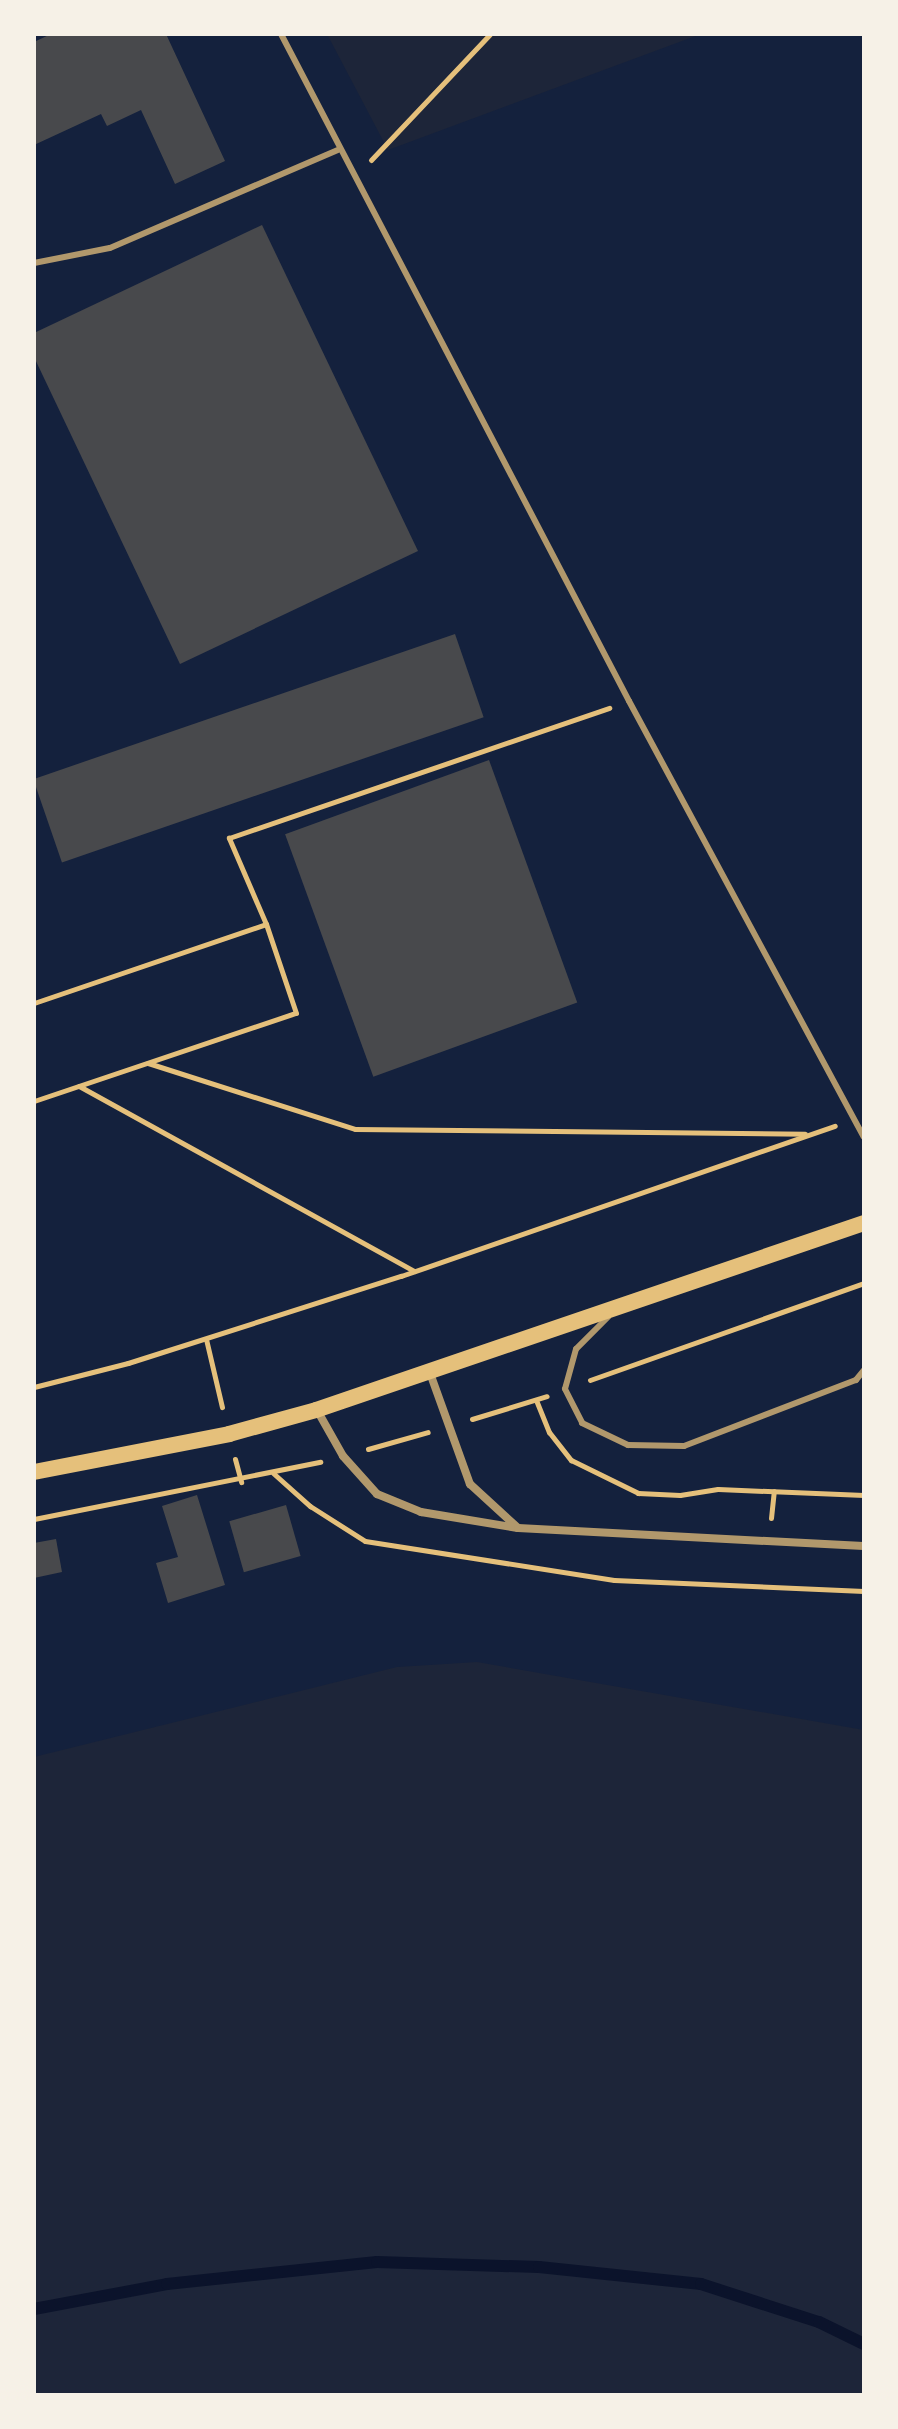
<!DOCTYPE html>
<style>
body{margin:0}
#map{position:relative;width:898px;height:2429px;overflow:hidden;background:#14213d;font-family:Mulish,sans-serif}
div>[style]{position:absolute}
.green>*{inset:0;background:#1d2539}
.stream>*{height:12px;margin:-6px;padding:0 6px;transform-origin:6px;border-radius:6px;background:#0b132b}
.building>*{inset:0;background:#48494c;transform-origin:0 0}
.path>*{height:5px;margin:-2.5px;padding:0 2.5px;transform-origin:2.5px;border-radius:2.5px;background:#e5c07b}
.service>*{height:6px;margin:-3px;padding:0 3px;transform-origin:3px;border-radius:3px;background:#b1986c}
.minor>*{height:8px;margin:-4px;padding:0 4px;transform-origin:4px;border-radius:4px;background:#b1986c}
.secondary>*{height:16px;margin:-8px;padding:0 8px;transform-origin:8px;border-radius:8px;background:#e5c07b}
span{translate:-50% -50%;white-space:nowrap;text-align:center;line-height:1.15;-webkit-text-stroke:8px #f6f1e7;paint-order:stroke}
.frame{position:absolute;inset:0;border:36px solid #f6f1e7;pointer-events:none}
</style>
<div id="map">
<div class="green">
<div style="clip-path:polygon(327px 34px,701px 34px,388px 150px)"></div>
<div style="clip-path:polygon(477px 1662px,864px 1730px,864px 2395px,34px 2395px,34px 1757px,397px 1667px)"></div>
</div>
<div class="stream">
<div style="left:34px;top:2309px;width:135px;rotate:-10.6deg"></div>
<div style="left:167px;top:2284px;width:211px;rotate:-6deg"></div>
<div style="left:377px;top:2262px;width:162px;rotate:1.8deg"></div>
<div style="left:539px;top:2267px;width:163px;rotate:6deg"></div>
<div style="left:701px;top:2284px;width:124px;rotate:17.9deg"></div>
<div style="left:819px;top:2322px;width:50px;rotate:26.1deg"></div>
</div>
<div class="building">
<div style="clip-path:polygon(51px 34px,166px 34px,225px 161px,175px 184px,141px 110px,107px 126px,101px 114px,34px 145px,34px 42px)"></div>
<div style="clip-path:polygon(262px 225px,418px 551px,180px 664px,34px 357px,34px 333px)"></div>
<div style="left:455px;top:634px;width:88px;height:446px;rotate:71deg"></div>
<div style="left:489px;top:760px;width:258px;height:217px;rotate:70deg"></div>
<div style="clip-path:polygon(197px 1495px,225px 1585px,168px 1603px,156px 1563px,178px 1557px,162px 1506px)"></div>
<div style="left:286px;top:1505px;width:53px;height:59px;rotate:74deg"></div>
<div style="clip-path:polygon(56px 1539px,62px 1572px,34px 1578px,34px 1543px)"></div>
</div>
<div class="path">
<div style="left:371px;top:160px;width:173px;rotate:-46.6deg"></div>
<div style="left:34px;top:1003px;width:245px;rotate:-18.8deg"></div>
<div style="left:266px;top:924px;width:94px;rotate:-113.3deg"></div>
<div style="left:229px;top:838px;width:402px;rotate:-18.9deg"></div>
<div style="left:148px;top:1063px;width:217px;rotate:17.7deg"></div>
<div style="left:355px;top:1129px;width:450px;rotate:0.6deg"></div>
<div style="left:79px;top:1086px;width:383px;rotate:28.9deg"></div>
<div style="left:34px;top:1101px;width:276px;rotate:-18.6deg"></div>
<div style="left:296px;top:1013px;width:94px;rotate:-108.6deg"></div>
<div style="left:206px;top:1339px;width:70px;rotate:76.8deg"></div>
<div style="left:590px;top:1380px;width:291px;rotate:-19.5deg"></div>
<div style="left:34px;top:1387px;width:97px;rotate:-14.3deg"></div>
<div style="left:128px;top:1363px;width:287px;rotate:-17.7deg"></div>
<div style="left:401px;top:1276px;width:459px;rotate:-19.1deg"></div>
<div style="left:536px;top:1400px;width:35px;rotate:68deg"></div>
<div style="left:549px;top:1432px;width:36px;rotate:52deg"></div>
<div style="left:571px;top:1460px;width:75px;rotate:26.2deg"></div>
<div style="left:638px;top:1493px;width:42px;rotate:2.7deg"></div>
<div style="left:680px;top:1495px;width:38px;rotate:-9deg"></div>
<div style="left:718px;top:1489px;width:146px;rotate:2.4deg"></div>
<div style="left:472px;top:1419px;width:78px;rotate:-17deg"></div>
<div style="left:368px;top:1449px;width:62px;rotate:-15.8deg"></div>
<div style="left:235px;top:1459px;width:24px;rotate:75deg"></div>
<div style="left:273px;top:1473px;width:50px;rotate:41.7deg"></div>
<div style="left:310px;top:1506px;width:65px;rotate:32.5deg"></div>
<div style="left:365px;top:1541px;width:252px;rotate:8.9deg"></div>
<div style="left:614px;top:1580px;width:250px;rotate:2.5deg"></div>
<div style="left:771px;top:1518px;width:27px;rotate:-84deg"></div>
<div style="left:34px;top:1519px;width:292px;rotate:-11.3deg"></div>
</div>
<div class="service">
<div style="left:281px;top:34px;width:752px;rotate:62.45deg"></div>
<div style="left:629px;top:701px;width:495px;rotate:61.7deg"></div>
<div style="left:34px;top:263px;width:77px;rotate:-11.2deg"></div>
<div style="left:110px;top:248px;width:248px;rotate:-23.3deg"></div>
<div style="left:608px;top:1317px;width:45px;rotate:135deg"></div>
<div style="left:576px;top:1349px;width:41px;rotate:105.4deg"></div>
<div style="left:565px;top:1389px;width:38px;rotate:63deg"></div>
<div style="left:582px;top:1423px;width:51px;rotate:25.6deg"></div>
<div style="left:628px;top:1445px;width:56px;rotate:1deg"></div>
<div style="left:684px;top:1446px;width:184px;rotate:-21deg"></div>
<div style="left:856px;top:1380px;width:13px;rotate:-51deg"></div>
</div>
<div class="minor">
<div style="left:430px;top:1373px;width:118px;rotate:70.2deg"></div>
<div style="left:470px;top:1484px;width:64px;rotate:42.5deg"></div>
<div style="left:317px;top:1410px;width:53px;rotate:60.5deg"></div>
<div style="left:343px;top:1456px;width:51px;rotate:48.2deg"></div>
<div style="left:377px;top:1494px;width:48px;rotate:22.2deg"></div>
<div style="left:421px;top:1512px;width:98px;rotate:9.4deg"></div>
<div style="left:518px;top:1528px;width:346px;rotate:3deg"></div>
</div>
<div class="secondary">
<div style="left:34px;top:1472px;width:199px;rotate:-11deg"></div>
<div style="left:229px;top:1434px;width:90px;rotate:-15.4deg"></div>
<div style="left:316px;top:1410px;width:579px;rotate:-18.84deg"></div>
</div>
<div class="frame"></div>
</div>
